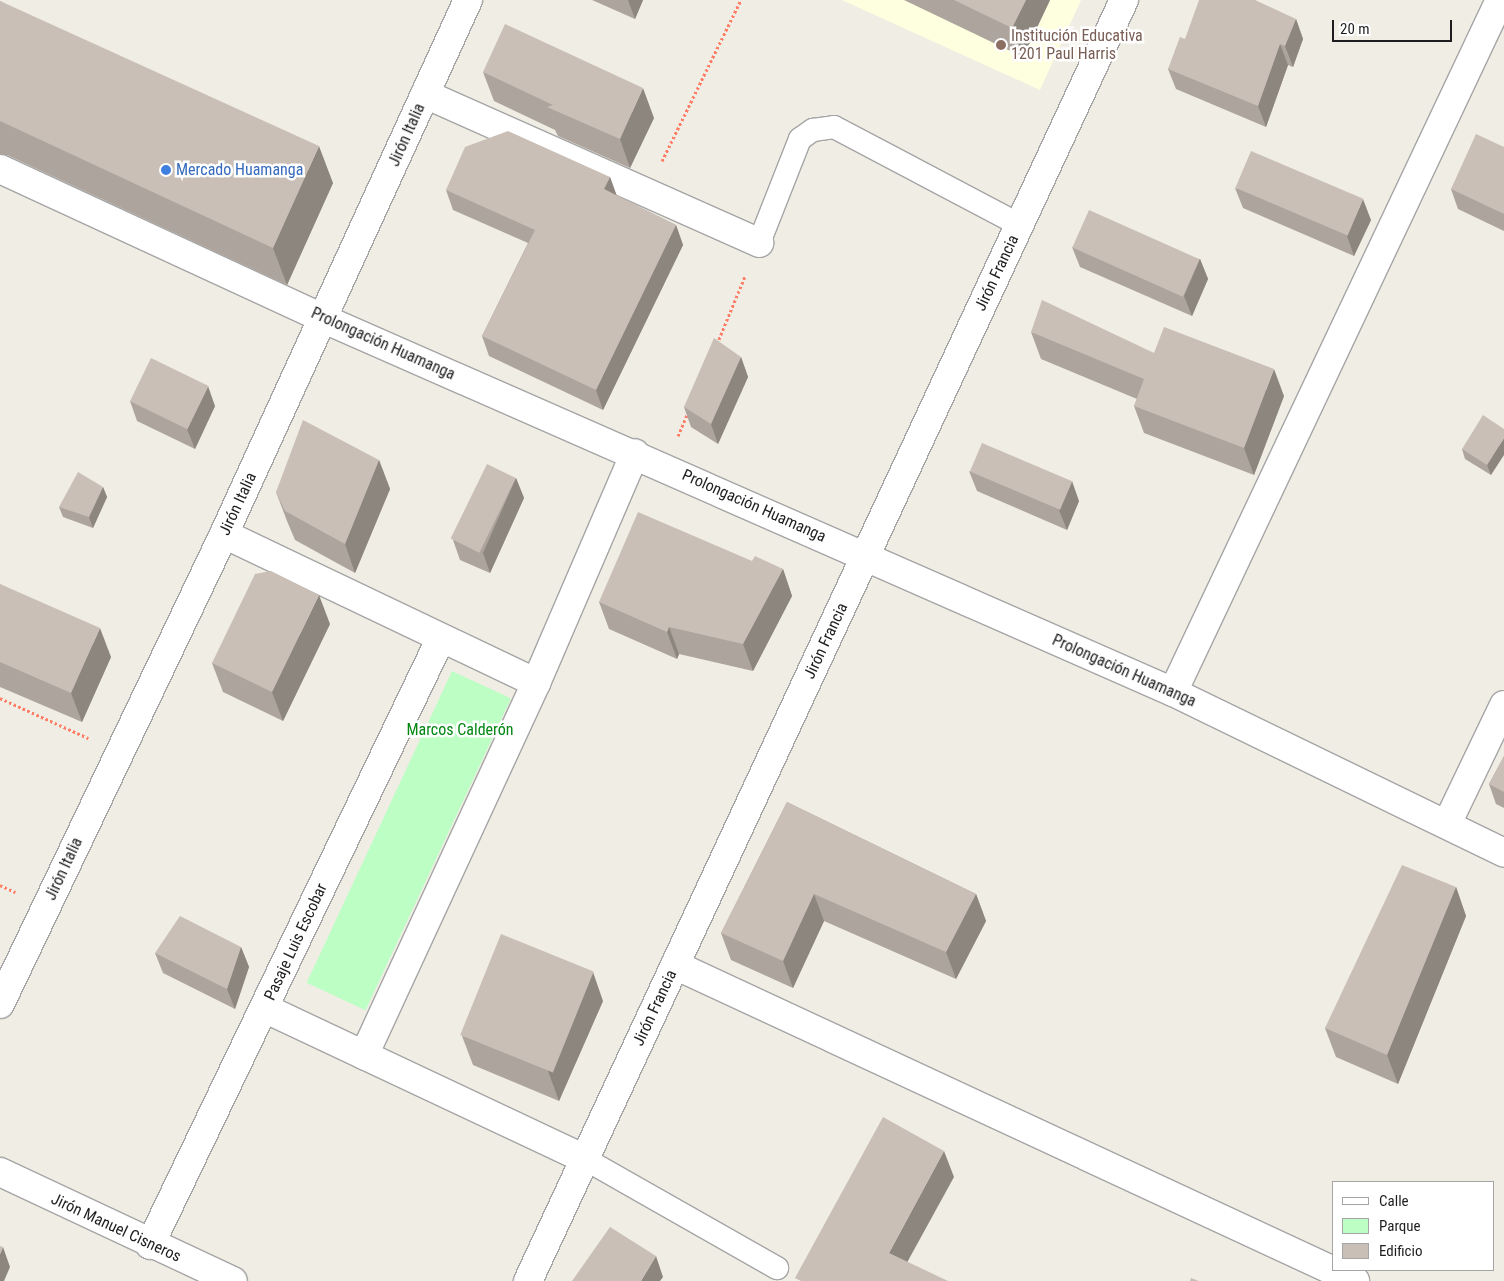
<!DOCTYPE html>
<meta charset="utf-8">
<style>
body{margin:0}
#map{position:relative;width:1504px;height:1281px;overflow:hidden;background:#f0ede4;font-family:"Roboto Condensed",sans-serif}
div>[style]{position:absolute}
.education>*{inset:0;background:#fdffde}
.park>*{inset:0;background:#bdfec5;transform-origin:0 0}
.path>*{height:3px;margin-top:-1.5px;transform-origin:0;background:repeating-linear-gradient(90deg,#ff7d66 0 2.5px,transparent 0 5px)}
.roads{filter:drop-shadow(1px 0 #a5a5a5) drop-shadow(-1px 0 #a5a5a5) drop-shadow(0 1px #a5a5a5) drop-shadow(0 -1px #a5a5a5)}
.service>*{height:22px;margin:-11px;padding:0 11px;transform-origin:11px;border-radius:11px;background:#fff}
.pedestrian>*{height:28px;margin:-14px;padding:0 14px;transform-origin:14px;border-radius:14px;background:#fff}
.minor>*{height:28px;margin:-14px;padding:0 14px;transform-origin:14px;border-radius:14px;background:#fff}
.wall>*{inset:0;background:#ada49d}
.shaded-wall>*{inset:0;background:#8d867f}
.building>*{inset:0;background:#c9bfb6;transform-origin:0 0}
.dots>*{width:14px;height:14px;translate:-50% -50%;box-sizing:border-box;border:2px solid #fff;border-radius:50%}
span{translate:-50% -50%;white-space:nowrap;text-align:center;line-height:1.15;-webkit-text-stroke:5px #fff;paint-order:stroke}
.education-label{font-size:16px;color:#785e54}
.left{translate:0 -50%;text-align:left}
.street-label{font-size:16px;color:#1e1e1e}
.shop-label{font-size:16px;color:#366cbe}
.park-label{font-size:16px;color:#028713}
.legend{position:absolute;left:1332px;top:1181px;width:162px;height:90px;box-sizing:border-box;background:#fff;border:1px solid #a5a5a5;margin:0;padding:6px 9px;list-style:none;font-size:15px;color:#1e1e1e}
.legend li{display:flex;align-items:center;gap:10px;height:25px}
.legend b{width:25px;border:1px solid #a5a5a5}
.scale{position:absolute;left:1332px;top:20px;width:120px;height:22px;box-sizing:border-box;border:2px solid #1e1e1e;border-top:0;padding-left:6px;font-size:15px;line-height:18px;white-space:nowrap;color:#1e1e1e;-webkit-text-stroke:4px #fff;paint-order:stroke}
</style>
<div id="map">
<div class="education">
<div style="clip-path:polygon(842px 0,1081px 0,1040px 90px)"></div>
</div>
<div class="park">
<div style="left:452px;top:671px;width:65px;height:344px;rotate:25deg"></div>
</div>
<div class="path">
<div style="left:662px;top:161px;width:179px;rotate:-63.9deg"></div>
<div style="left:717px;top:344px;width:74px;rotate:-67.6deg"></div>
<div style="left:678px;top:436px;width:26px;rotate:-67deg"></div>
<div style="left:0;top:698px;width:97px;rotate:24.4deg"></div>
<div style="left:0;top:885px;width:17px;rotate:25deg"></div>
</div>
<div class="roads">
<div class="service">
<div style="left:759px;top:243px;width:112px;rotate:-68.5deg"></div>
<div style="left:800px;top:139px;width:16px;rotate:-35deg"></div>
<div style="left:813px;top:130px;width:21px;rotate:-8deg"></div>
<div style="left:834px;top:127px;width:210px;rotate:27.8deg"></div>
<div style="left:585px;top:1159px;width:221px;rotate:29.6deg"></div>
</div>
<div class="pedestrian">
<div style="left:425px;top:94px;width:366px;rotate:24deg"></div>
</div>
<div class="minor">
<div style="left:0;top:169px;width:357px;rotate:24.8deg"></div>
<div style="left:324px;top:319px;width:927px;rotate:23.72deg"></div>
<div style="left:1173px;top:692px;width:368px;rotate:25.9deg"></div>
<div style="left:224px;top:534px;width:346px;rotate:25.5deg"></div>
<div style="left:536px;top:683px;width:410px;rotate:114.8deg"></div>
<div style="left:536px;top:683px;width:250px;rotate:-66.7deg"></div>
<div style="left:1173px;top:692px;width:765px;rotate:-64.71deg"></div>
<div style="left:1447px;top:824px;width:132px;rotate:-64.4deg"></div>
<div style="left:675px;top:965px;width:750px;rotate:24.92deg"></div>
<div style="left:0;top:1004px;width:521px;rotate:-64.52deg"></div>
<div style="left:224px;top:534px;width:587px;rotate:-65.44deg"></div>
<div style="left:264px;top:1008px;width:355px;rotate:25.2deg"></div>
<div style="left:0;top:1172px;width:257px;rotate:25.1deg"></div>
<div style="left:150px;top:1245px;width:673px;rotate:-64.39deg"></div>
<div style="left:528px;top:1281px;width:1413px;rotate:-65.05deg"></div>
</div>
</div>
<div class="wall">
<div style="clip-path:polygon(592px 0,643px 0,635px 19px)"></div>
<div style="clip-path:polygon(904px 0,1050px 0,1023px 57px)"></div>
<div style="clip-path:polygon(0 1px,333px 183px,287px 285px,7px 155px,0 155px)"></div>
<div style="clip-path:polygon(1296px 19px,1303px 39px,1293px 67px,1288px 65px,1266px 127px,1176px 89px,1168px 69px,1185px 39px)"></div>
<div style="clip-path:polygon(483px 72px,654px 118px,630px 168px,558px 136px,555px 130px,494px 101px)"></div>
<div style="clip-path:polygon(1504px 147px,1504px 231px,1458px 209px,1451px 189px)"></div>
<div style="clip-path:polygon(610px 177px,617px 196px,676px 225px,683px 245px,603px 410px,489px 356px,482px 336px,528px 243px,453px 210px,446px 190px)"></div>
<div style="clip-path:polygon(1235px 188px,1371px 220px,1354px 256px,1243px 208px)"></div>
<div style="clip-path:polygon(1072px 247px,1200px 259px,1208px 279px,1192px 316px,1080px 267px)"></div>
<div style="clip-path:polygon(1031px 332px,1154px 353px,1284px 396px,1254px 475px,1144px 433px,1134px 406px,1137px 399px,1041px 359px)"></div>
<div style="clip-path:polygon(741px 357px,748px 377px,718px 444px,691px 427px,684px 407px)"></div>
<div style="clip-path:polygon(130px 401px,215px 406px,195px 449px,137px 421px)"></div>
<div style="clip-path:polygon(1504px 429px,1491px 475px,1465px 459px,1462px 449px)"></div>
<div style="clip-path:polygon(379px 460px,390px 489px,355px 573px,295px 540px,287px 521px,276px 492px)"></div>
<div style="clip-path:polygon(969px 471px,1079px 501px,1067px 530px,977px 491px)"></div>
<div style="clip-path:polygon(516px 478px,524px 498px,490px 573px,460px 560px,453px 540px)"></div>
<div style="clip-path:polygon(103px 487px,107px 497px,93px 528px,63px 517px,59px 507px)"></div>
<div style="clip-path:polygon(752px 561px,783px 569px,792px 596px,753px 671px,679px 654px,677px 659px,609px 629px,599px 602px)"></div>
<div style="clip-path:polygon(0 584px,111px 657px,82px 722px,0 687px)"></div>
<div style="clip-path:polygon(330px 624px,283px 721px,223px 692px,212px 663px)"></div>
<div style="clip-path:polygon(1504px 756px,1504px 808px,1496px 804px,1489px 784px)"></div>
<div style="clip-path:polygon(787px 802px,976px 894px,986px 921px,956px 979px,824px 921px,793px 988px,731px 960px,721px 933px)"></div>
<div style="clip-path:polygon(1456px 887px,1466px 916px,1398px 1084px,1336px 1057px,1325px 1028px)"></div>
<div style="clip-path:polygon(241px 947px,249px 967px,235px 1009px,163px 973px,155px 953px)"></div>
<div style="clip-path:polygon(603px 1001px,559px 1101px,473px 1065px,462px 1036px)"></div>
</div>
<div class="shaded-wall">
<div style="clip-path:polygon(628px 0,643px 0,635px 19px)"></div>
<div style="clip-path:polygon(1026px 0,1050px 0,1023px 57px,1012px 28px)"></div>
<div style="clip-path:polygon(1296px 19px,1303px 39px,1293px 67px,1285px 46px)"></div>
<div style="clip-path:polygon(1280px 44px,1288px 65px,1266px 127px,1258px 106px)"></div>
<div style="clip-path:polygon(643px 88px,654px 118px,630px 168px,620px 139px)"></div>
<div style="clip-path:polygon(319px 146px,333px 183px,287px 285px,273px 248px)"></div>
<div style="clip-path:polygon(610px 177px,617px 197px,604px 189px)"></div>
<div style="clip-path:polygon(1363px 199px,1371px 220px,1354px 256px,1347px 236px)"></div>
<div style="clip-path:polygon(676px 225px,683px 245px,603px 410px,596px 390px)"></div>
<div style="clip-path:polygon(1200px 259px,1208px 279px,1192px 316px,1184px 296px)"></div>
<div style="clip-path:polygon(741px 357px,748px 377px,718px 444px,711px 424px)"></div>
<div style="clip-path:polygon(1274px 369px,1284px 396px,1254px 475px,1244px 448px)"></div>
<div style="clip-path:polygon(208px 386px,215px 406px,195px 449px,187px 429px)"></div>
<div style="clip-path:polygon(1504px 438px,1504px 455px,1491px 475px,1487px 465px)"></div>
<div style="clip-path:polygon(379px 460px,390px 489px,355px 573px,345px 544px)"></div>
<div style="clip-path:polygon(516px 478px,524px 498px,490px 573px,483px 553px)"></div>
<div style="clip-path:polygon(1072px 481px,1079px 501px,1067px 530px,1059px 510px)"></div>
<div style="clip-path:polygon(103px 487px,107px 497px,93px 528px,89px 517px)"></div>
<div style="clip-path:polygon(783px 569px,792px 596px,753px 671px,743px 644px)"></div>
<div style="clip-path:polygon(319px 595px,330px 624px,283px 721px,272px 692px)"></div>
<div style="clip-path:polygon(669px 627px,679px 654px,677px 659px,667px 632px)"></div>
<div style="clip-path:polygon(100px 628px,111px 657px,82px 722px,71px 693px)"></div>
<div style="clip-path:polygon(1456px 887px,1466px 916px,1398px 1084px,1387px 1055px)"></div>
<div style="clip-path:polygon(814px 894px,824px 921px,793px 988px,783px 961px)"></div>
<div style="clip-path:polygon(976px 894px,986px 921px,956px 979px,946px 952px)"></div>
<div style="clip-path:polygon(241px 947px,249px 967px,235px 1009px,227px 989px)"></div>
<div style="clip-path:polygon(593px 972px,603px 1001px,559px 1101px,548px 1071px)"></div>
<div style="clip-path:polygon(944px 1151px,954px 1177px,898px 1279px,889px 1253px)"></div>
<div style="clip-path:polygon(3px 1247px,10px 1267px,4px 1281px,0 1281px,0 1254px)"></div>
<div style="clip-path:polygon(656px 1256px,663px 1277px,660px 1281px,641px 1281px)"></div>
</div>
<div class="building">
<div style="clip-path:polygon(954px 0,1026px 0,1012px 28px)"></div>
<div style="clip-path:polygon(1199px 0,1255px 0,1296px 19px,1285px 46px,1280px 44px,1258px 106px,1168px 69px,1180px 37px,1185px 39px)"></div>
<div style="clip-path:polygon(0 1px,319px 146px,273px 248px,0 121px)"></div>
<div style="clip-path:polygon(505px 24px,643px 88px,620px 139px,547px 107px,553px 105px,483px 72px)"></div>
<div style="clip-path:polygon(508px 131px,610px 177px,604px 189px,676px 225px,596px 390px,482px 336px,535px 230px,446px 190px,465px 147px)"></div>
<div style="clip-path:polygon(1476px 134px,1504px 147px,1504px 214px,1451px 189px)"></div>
<div style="left:1251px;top:151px;width:122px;height:40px;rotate:23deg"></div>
<div style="left:1089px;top:210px;width:121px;height:41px;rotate:24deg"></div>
<div style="clip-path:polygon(1042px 300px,1154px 353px,1164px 327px,1274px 369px,1244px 448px,1134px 406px,1144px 379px,1031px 332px)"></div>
<div style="clip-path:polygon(714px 338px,741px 357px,711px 424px,684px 407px)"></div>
<div style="left:151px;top:358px;width:64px;height:48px;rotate:26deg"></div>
<div style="clip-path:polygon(1483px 415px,1504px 429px,1504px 438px,1487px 465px,1462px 449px)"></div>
<div style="clip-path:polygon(303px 420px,379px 460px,345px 544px,285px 511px,276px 492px)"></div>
<div style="left:982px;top:443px;width:98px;height:31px;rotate:23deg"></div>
<div style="left:487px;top:464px;width:32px;height:83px;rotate:26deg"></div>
<div style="clip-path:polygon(78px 472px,103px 487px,89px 517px,59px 507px)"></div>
<div style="clip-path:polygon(638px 512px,752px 561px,755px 556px,783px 569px,743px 644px,669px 627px,667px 632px,599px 602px)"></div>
<div style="clip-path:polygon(271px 571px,319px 595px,272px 692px,212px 663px,255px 574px)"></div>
<div style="clip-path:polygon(0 584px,100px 628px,71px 693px,0 662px)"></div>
<div style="clip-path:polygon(1504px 756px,1504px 792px,1489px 784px)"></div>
<div style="clip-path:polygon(787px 802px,976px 894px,946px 952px,814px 894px,783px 961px,721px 933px)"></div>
<div style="clip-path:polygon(1402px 865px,1456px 887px,1387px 1055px,1325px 1028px)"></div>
<div style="clip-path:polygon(180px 916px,241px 947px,227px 989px,155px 953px)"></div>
<div style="left:501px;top:934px;width:100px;height:109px;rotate:22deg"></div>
<div style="clip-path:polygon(883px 1117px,944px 1151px,889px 1253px,948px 1281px,801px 1281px,795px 1278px)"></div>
<div style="clip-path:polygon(610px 1227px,656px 1256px,641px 1281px,572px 1281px)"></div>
<div style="clip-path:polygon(0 1246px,3px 1247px,0 1254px)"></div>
<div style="clip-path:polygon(1191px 1278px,1199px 1281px,1190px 1281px)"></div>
</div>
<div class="dots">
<div style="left:1001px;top:45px;background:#8d6e63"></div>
<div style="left:166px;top:170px;background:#3f7fe0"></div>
</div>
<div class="education-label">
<span class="left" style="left:1011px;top:45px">Institución Educativa<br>1201 Paul Harris</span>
</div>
<div class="street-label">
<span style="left:407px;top:135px;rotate:-66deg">Jirón Italia</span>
<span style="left:997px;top:273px;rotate:-65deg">Jirón Francia</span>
<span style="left:383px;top:344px;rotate:24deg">Prolongación Huamanga</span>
<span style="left:238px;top:504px;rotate:-65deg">Jirón Italia</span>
<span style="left:754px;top:506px;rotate:24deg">Prolongación Huamanga</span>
<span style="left:826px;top:641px;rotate:-65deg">Jirón Francia</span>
<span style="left:1124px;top:671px;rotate:24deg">Prolongación Huamanga</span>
<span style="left:64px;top:869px;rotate:-65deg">Jirón Italia</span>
<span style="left:296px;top:942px;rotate:-65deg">Pasaje Luis Escobar</span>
<span style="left:655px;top:1008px;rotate:-65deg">Jirón Francia</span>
<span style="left:116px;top:1228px;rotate:25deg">Jirón Manuel Cisneros</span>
</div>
<div class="shop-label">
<span class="left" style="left:176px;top:170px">Mercado Huamanga</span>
</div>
<div class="park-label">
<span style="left:460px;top:730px">Marcos Calderón</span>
</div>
<ul class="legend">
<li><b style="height:6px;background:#fff"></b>Calle</li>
<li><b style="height:14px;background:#bdfec5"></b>Parque</li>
<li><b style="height:14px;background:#c9bfb6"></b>Edificio</li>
</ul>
<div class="scale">20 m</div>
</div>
